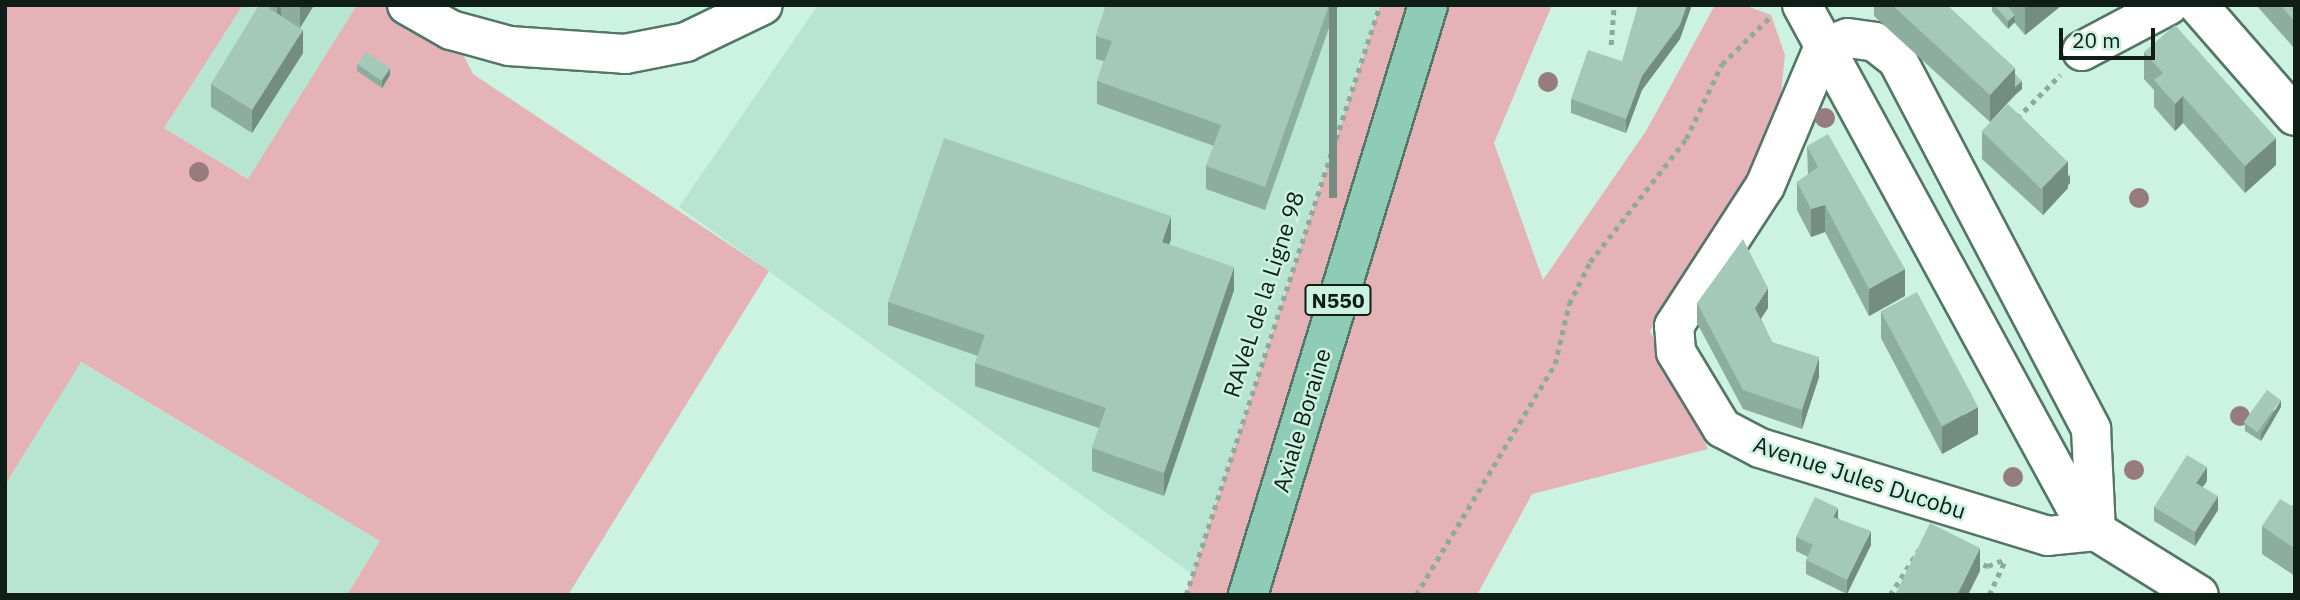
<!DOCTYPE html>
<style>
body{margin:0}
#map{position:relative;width:2300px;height:600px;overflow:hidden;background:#ccf2e2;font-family:"IBM Plex Sans",sans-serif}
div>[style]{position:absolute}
.built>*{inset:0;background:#b7e5d2}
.green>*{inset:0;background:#e4b2b7}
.path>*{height:4.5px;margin-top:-2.25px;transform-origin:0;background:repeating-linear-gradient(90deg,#8caa9d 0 5px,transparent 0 10px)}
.roads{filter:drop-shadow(2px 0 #547668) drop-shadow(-2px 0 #547668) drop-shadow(0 2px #547668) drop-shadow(0 -2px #547668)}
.minor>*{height:38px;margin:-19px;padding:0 19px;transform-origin:19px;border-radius:19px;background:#fff}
.major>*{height:38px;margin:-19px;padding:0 19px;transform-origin:19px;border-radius:19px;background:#8fccb8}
.trees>*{width:20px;height:20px;margin:-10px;border-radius:50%;background:#967c7e}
.wall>*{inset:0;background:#8dad9f}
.shaded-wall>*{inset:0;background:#738d82;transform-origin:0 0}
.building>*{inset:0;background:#a4c9b9;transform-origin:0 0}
span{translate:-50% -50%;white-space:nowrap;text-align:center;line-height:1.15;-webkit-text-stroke:5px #ccf2e2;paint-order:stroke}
.shield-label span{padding:2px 5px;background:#ccf2e2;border:2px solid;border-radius:5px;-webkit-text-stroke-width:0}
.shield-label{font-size:21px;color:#101e18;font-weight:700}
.street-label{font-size:23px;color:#101e18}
.frame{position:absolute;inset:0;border:7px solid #101e18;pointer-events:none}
.scale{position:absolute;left:2059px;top:28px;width:96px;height:32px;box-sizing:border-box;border:4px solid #101e18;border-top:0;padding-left:9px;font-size:21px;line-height:24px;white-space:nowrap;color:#101e18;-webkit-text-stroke:5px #ccf2e2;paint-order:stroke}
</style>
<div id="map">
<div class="built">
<div style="clip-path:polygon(243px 5px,357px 5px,249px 179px,164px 128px)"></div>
<div style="clip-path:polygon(818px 5px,1379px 5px,1192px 574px,679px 207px)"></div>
<div style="clip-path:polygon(80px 362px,380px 541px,347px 595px,5px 595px,5px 485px)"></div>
</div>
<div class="green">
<div style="clip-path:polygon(5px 5px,243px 5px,164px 128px,248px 179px,357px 5px,407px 5px,451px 30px,473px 74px,769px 271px,568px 595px,347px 595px,380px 541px,81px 362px,5px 485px)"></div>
<div style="clip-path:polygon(1380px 5px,1552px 5px,1494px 143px,1543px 280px,1646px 131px,1715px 5px,1744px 5px,1771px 15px,1785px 55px,1781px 94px,1744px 184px,1650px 331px,1708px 449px,1532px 494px,1477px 595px,1186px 595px)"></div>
</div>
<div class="path">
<div style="left:1611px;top:45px;width:40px;rotate:-85.7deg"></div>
<div style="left:2017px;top:118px;width:61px;rotate:-45deg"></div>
<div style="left:1974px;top:562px;width:15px;rotate:16deg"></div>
<div style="left:1988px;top:566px;width:18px;rotate:-22deg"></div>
<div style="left:1186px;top:595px;width:621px;rotate:-71.8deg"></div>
<div style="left:1416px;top:595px;width:270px;rotate:-59deg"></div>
<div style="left:1555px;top:364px;width:62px;rotate:-76.9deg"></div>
<div style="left:1569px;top:304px;width:47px;rotate:-63.4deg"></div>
<div style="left:1590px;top:262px;width:156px;rotate:-52deg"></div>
<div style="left:1686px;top:139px;width:83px;rotate:-64.4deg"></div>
<div style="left:1722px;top:64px;width:66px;rotate:-44.4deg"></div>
<div style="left:1890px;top:595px;width:56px;rotate:-57.4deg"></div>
<div style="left:1989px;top:595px;width:40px;rotate:-65deg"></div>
</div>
<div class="roads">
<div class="minor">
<div style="left:407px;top:5px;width:51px;rotate:29.6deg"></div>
<div style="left:451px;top:30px;width:60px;rotate:15.4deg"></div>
<div style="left:509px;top:46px;width:116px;rotate:3.9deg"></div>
<div style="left:625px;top:54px;width:62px;rotate:-11.1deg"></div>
<div style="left:686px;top:42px;width:85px;rotate:-25.7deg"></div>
<div style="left:1802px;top:5px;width:568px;rotate:61.41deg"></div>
<div style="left:2074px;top:504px;width:35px;rotate:51deg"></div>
<div style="left:2096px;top:531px;width:121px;rotate:31.9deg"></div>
<div style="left:2198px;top:5px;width:147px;rotate:48.9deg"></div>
<div style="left:1848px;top:38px;width:27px;rotate:8deg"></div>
<div style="left:1875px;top:42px;width:28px;rotate:38deg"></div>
<div style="left:1897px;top:59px;width:418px;rotate:62.3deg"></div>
<div style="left:2091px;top:429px;width:102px;rotate:87.2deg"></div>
<div style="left:2096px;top:531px;width:48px;rotate:174.1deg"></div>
<div style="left:2048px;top:536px;width:301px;rotate:-163deg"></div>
<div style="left:1760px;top:448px;width:43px;rotate:-152.2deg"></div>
<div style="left:1722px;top:428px;width:89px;rotate:-121.2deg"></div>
<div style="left:1676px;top:352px;width:26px;rotate:-94deg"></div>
<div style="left:1674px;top:326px;width:167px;rotate:-57deg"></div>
<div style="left:1765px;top:186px;width:152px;rotate:-67.1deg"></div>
<div style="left:1824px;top:46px;width:25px;rotate:-18deg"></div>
<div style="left:2082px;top:51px;width:98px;rotate:-27.9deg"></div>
</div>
<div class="major">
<div style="left:1248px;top:595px;width:617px;rotate:-73.03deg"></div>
</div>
</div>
<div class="trees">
<div style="left:1548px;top:82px"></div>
<div style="left:1825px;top:118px"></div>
<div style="left:199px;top:172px"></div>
<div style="left:2139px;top:198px"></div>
<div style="left:2240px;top:416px"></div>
<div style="left:2134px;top:470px"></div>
<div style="left:2013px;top:477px"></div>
</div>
<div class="wall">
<div style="clip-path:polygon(267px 5px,314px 5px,300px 28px,303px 53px,252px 133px,211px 107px,211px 84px,269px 8px)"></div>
<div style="clip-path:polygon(1106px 5px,1337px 5px,1265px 210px,1206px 189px,1206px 166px,1214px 146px,1097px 104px,1097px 81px,1104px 61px,1096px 59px,1096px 36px)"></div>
<div style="clip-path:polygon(1874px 5px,1947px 5px,2015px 74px,2022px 89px,2015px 95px,1990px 122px,1874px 16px)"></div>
<div style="clip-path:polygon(1992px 5px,2062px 5px,2025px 35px,2014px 22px,2008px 29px,1992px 11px)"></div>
<div style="clip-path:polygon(2256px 5px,2295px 5px,2295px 49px)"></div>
<div style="clip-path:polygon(1680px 39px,1642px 90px,1626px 133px,1571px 113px,1571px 99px,1622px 61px)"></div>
<div style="clip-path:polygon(2144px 52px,2276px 165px,2245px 193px,2183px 123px,2175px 131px,2154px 107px,2154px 90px,2144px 79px)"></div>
<div style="clip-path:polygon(357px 64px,390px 75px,382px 88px,357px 71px)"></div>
<div style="clip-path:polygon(1982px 132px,2068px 173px,2070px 183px,2068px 185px,2068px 188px,2043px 215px,1982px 159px)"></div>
<div style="clip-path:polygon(1807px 146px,1905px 296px,1869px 316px,1825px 232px,1811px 237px,1797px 210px,1797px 182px,1808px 175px)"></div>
<div style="clip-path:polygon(1171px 239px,1169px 245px,1234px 290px,1164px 496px,1092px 471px,1092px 448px,1099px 428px,975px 386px,975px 363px,978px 356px,888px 325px,888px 302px)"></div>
<div style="clip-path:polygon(1697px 303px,1768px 308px,1761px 319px,1772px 342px,1819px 377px,1802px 429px,1743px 409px,1697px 323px)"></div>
<div style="clip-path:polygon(1881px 311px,1978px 434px,1942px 454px,1881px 338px)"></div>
<div style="clip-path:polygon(2281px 407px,2261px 441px,2245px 431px,2245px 424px)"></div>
<div style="clip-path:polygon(2207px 481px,2202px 487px,2218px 510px,2195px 546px,2154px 521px,2154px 507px)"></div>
<div style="clip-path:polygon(2295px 502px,2295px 576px,2262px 554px,2262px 526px,2292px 506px)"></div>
<div style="clip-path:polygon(1838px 518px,1871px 545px,1847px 594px,1806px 574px,1806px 560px,1808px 557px,1796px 551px,1796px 537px)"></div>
</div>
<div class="shaded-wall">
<div style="clip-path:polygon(277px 5px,281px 5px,281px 16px,277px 22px)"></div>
<div style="clip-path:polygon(300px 5px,314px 5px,300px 28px)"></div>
<div style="left:1329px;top:5px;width:8px;height:193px"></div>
<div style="clip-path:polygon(1687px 5px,1692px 5px,1680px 39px,1642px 90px,1626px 133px,1626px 119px,1642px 76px)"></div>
<div style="clip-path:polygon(2028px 5px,2062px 5px,2025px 35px,2025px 8px)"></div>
<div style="clip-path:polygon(2015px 15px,2015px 22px,2008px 29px,2008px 21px)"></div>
<div style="clip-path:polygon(303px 30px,303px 53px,252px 133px,252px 110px)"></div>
<div style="clip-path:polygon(390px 68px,390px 75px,382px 88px,382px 80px)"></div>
<div style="clip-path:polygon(2015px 68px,2015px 95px,1990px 122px,1990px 95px)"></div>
<div style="clip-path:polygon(2022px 81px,2022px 89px,2015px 95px,2015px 87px)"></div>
<div style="clip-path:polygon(2183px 96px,2183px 123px,2175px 131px,2175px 104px)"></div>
<div style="clip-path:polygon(2276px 138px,2276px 165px,2245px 193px,2245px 166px)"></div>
<div style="clip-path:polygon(2068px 161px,2068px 177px,2070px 175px,2070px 183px,2068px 185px,2068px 188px,2043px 215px,2043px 187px)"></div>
<div style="clip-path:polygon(1825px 205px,1825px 232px,1811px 237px,1811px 209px)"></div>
<div style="clip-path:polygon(1171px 216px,1171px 239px,1162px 265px,1162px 242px)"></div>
<div style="clip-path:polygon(1234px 267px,1234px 290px,1164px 496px,1164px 473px)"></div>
<div style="clip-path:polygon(1905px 269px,1905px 296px,1869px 316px,1869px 289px)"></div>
<div style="clip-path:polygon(1768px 288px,1768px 308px,1755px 327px,1755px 308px)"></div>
<div style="clip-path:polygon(1819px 357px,1819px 377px,1802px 429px,1802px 410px)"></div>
<div style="clip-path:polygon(2281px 400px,2281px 407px,2261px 441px,2261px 434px)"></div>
<div style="clip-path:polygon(1978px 407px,1978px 434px,1942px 454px,1942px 427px)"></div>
<div style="clip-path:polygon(2207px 467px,2207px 481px,2196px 497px,2196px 483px)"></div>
<div style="clip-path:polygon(2218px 496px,2218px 510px,2195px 546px,2195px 532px)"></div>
<div style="clip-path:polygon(1838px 508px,1838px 522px,1833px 517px)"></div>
<div style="clip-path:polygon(1871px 531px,1871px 545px,1847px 594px,1847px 580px)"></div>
<div style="clip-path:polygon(1980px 548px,1980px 571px,1968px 595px,1957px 595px)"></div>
</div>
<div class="building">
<div style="clip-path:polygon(259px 5px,264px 5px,303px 30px,252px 110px,211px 84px)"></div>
<div style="clip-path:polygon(1106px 5px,1329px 5px,1265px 187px,1206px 166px,1221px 125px,1097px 81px,1112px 41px,1096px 36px)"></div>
<div style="clip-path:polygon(1638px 5px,1687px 5px,1680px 25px,1642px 76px,1626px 119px,1571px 99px,1588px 50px,1622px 61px)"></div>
<div style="clip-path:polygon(1892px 5px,1947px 5px,2015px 68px,1990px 95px)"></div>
<div style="clip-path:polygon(1994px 5px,2007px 5px,2015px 15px,2008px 21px)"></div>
<div style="clip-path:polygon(2280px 5px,2295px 5px,2295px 22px)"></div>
<div style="clip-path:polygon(2175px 25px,2276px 138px,2245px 166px,2183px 96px,2175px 104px,2154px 80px,2163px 73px,2144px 52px)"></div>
<div style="left:366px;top:52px;width:29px;height:15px;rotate:34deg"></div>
<div style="clip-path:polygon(2015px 74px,2022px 81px,2015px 87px)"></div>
<div style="left:2008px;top:104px;width:83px;height:38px;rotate:44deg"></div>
<div style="clip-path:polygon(1828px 134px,1905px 269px,1869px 289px,1825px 205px,1811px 209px,1797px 182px,1818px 167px,1807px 146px)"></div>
<div style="clip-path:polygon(944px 138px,1171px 216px,1162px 242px,1234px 267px,1164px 473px,1092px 448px,1106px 408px,975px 363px,985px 335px,888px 302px)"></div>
<div style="clip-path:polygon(1743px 239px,1768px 288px,1755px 308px,1772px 342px,1819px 357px,1802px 410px,1743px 390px,1697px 303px)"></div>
<div style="left:1917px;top:292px;width:130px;height:41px;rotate:62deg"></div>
<div style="left:2267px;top:390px;width:17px;height:40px;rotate:36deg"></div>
<div style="clip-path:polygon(2187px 455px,2207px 467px,2196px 483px,2218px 496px,2195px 532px,2154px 507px)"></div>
<div style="clip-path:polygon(1815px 497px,1838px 508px,1833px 517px,1871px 531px,1847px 580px,1806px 560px,1813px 545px,1796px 537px)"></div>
<div style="clip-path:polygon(2280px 499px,2292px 506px,2295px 502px,2295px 549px,2262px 526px)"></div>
<div style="clip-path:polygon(1930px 523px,1980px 548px,1957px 595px,1895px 595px)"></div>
</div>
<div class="shield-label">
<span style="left:1338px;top:300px">N550</span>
</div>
<div class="street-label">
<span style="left:1263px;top:294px;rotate:-72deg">RAVeL de la Ligne 98</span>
<span style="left:1301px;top:420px;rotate:-73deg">Axiale Boraine</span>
<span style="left:1860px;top:477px;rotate:18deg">Avenue Jules Ducobu</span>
</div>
<div class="frame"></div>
<div class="scale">20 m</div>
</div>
